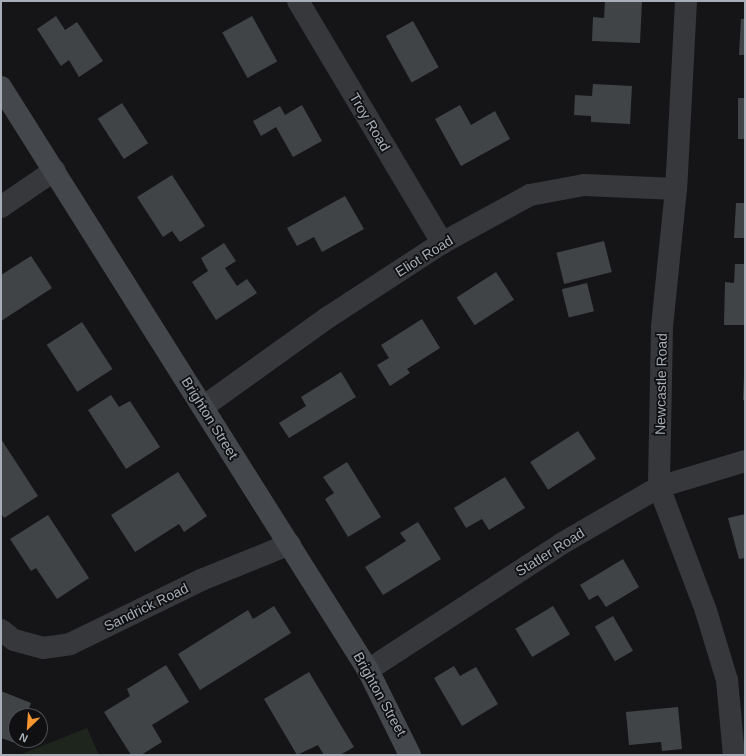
<!DOCTYPE html>
<style>
body{margin:0}
#map{position:relative;width:746px;height:756px;overflow:hidden;background:#151517;font-family:Arial,sans-serif}
div>[style]{position:absolute}
.green>*{inset:0;background:#1d251d}
.building>*{inset:0;background:#414447;transform-origin:0 0}
.street>*{height:22px;margin:-11px;padding:0 11px;transform-origin:11px;border-radius:11px;background:#36383c}
.secondary>*{height:22px;margin:-11px;padding:0 11px;transform-origin:11px;border-radius:11px;background:#44474c}
span{translate:-50% -50%;white-space:nowrap;text-align:center;line-height:1.15;-webkit-text-stroke:3.5px #101012;paint-order:stroke}
.street-label{font-size:14px;color:#a7aeb7}
.frame{position:absolute;inset:0;border:2px solid #a7aeb7;pointer-events:none}
.north{position:absolute;left:8px;top:708px;width:40px;height:40px;box-sizing:border-box;background:#101012;border:1px solid #4c4f54;border-radius:50%;rotate:205deg;font-size:11px;font-weight:700;line-height:16px;text-align:center;color:#a7aeb7}
.north::after{content:'';display:block;margin:auto;width:14px;height:18px;background:#f49530;clip-path:polygon(50% 0,100% 100%,50% 72%,0 100%)}
</style>
<div id="map">
<div class="green">
<div style="clip-path:polygon(87px 728px,99px 755px,19px 755px)"></div>
</div>
<div class="building">
<div style="clip-path:polygon(605px 1px,642px 1px,640px 43px,592px 41px,593px 17px,604px 18px)"></div>
<div style="clip-path:polygon(56px 16px,65px 30px,77px 22px,103px 61px,79px 77px,69px 60px,61px 66px,37px 29px)"></div>
<div style="left:252px;top:16px;width:52px;height:34px;rotate:61deg"></div>
<div style="clip-path:polygon(741px 19px,745px 19px,745px 55px,739px 55px)"></div>
<div style="left:413px;top:21px;width:53px;height:31px;rotate:61deg"></div>
<div style="clip-path:polygon(593px 84px,632px 86px,630px 124px,591px 122px,591px 116px,574px 115px,575px 95px,592px 96px)"></div>
<div style="left:738px;top:98px;width:7px;height:41px"></div>
<div style="left:122px;top:103px;width:48px;height:29px;rotate:57deg"></div>
<div style="clip-path:polygon(302px 105px,322px 141px,293px 157px,276px 127px,261px 136px,253px 121px,280px 106px,285px 115px)"></div>
<div style="clip-path:polygon(460px 105px,471px 125px,495px 111px,510px 139px,461px 166px,435px 119px)"></div>
<div style="clip-path:polygon(172px 175px,205px 226px,180px 242px,172px 231px,163px 237px,137px 197px)"></div>
<div style="clip-path:polygon(345px 196px,364px 229px,322px 252px,314px 237px,297px 246px,287px 228px)"></div>
<div style="clip-path:polygon(736px 203px,745px 203px,745px 238px,734px 238px)"></div>
<div style="left:604px;top:241px;width:32px;height:49px;rotate:76deg"></div>
<div style="clip-path:polygon(224px 243px,236px 261px,225px 268px,237px 286px,247px 279px,257px 293px,216px 320px,192px 282px,208px 271px,201px 258px)"></div>
<div style="clip-path:polygon(31px 256px,52px 288px,1px 321px,1px 275px)"></div>
<div style="clip-path:polygon(735px 264px,745px 264px,745px 325px,724px 325px,725px 282px,734px 283px)"></div>
<div style="left:496px;top:272px;width:33px;height:47px;rotate:57deg"></div>
<div style="left:587px;top:283px;width:29px;height:26px;rotate:76deg"></div>
<div style="clip-path:polygon(422px 319px,440px 348px,407px 369px,410px 373px,390px 386px,377px 365px,389px 358px,381px 345px)"></div>
<div style="left:82px;top:322px;width:56px;height:42px;rotate:57deg"></div>
<div style="clip-path:polygon(341px 372px,356px 397px,289px 438px,279px 423px,306px 406px,301px 397px)"></div>
<div style="clip-path:polygon(744px 376px,745px 376px,745px 400px,743px 400px)"></div>
<div style="clip-path:polygon(111px 395px,119px 407px,130px 401px,160px 447px,126px 469px,88px 410px)"></div>
<div style="left:578px;top:431px;width:33px;height:57px;rotate:57deg"></div>
<div style="clip-path:polygon(1px 439px,38px 496px,4px 518px,1px 513px)"></div>
<div style="clip-path:polygon(347px 462px,381px 517px,348px 537px,325px 499px,334px 493px,323px 477px)"></div>
<div style="clip-path:polygon(178px 472px,207px 516px,184px 532px,179px 524px,135px 552px,111px 515px)"></div>
<div style="clip-path:polygon(505px 477px,525px 508px,489px 530px,482px 519px,466px 528px,454px 508px)"></div>
<div style="clip-path:polygon(745px 514px,745px 558px,739px 559px,728px 518px)"></div>
<div style="clip-path:polygon(48px 515px,89px 578px,57px 599px,36px 568px,31px 571px,10px 539px)"></div>
<div style="clip-path:polygon(418px 522px,441px 559px,383px 595px,365px 567px,406px 541px,400px 533px)"></div>
<div style="clip-path:polygon(623px 559px,639px 587px,606px 607px,598px 595px,589px 600px,580px 585px)"></div>
<div style="clip-path:polygon(274px 606px,291px 633px,200px 690px,178px 654px,248px 610px,253px 619px)"></div>
<div style="left:553px;top:606px;width:33px;height:44px;rotate:59deg"></div>
<div style="left:613px;top:616px;width:40px;height:21px;rotate:60deg"></div>
<div style="clip-path:polygon(166px 665px,189px 702px,152px 725px,162px 742px,141px 755px,131px 755px,104px 712px,130px 696px,127px 689px)"></div>
<div style="clip-path:polygon(454px 666px,460px 676px,476px 667px,498px 704px,462px 726px,434px 678px)"></div>
<div style="clip-path:polygon(309px 672px,354px 747px,340px 755px,324px 755px,318px 745px,297px 755px,264px 699px)"></div>
<div style="clip-path:polygon(1px 691px,31px 703px,26px 716px,16px 716px,15px 743px,1px 738px)"></div>
<div style="clip-path:polygon(678px 707px,682px 749px,662px 751px,661px 742px,629px 745px,626px 712px)"></div>
</div>
<div class="street">
<div style="left:298px;top:1px;width:282px;rotate:59.2deg"></div>
<div style="left:686px;top:1px;width:188px;rotate:93deg"></div>
<div style="left:676px;top:189px;width:139px;rotate:95.8deg"></div>
<div style="left:662px;top:327px;width:160px;rotate:91.1deg"></div>
<div style="left:659px;top:487px;width:133px;rotate:69.2deg"></div>
<div style="left:706px;top:611px;width:72px;rotate:73.1deg"></div>
<div style="left:727px;top:680px;width:75px;rotate:84.7deg"></div>
<div style="left:1px;top:207px;width:65px;rotate:-34.4deg"></div>
<div style="left:203px;top:407px;width:153px;rotate:-35.7deg"></div>
<div style="left:327px;top:318px;width:137px;rotate:-33.1deg"></div>
<div style="left:442px;top:243px;width:100px;rotate:-28.6deg"></div>
<div style="left:530px;top:195px;width:55px;rotate:-10.5deg"></div>
<div style="left:584px;top:185px;width:92px;rotate:2.5deg"></div>
<div style="left:1px;top:630px;width:16px;rotate:38deg"></div>
<div style="left:14px;top:640px;width:30px;rotate:15deg"></div>
<div style="left:43px;top:648px;width:27px;rotate:-8deg"></div>
<div style="left:70px;top:644px;width:146px;rotate:-26deg"></div>
<div style="left:201px;top:580px;width:96px;rotate:-22deg"></div>
<div style="left:368px;top:670px;width:230px;rotate:-33.1deg"></div>
<div style="left:561px;top:544px;width:113px;rotate:-30.2deg"></div>
<div style="left:659px;top:487px;width:90px;rotate:-16.8deg"></div>
</div>
<div class="secondary">
<div style="left:1px;top:87px;width:689px;rotate:57.81deg"></div>
<div style="left:368px;top:670px;width:95px;rotate:63.7deg"></div>
</div>
<div class="street-label">
<span style="left:370px;top:122px;rotate:59deg">Troy Road</span>
<span style="left:424px;top:256px;rotate:-32deg">Eliot Road</span>
<span style="left:661px;top:384px;rotate:-89deg">Newcastle Road</span>
<span style="left:210px;top:418px;rotate:58deg">Brighton Street</span>
<span style="left:550px;top:552px;rotate:-32deg">Statler Road</span>
<span style="left:146px;top:607px;rotate:-26deg">Sandrick Road</span>
<span style="left:380px;top:694px;rotate:61deg">Brighton Street</span>
</div>
<div class="frame"></div>
<div class="north">N</div>
</div>
